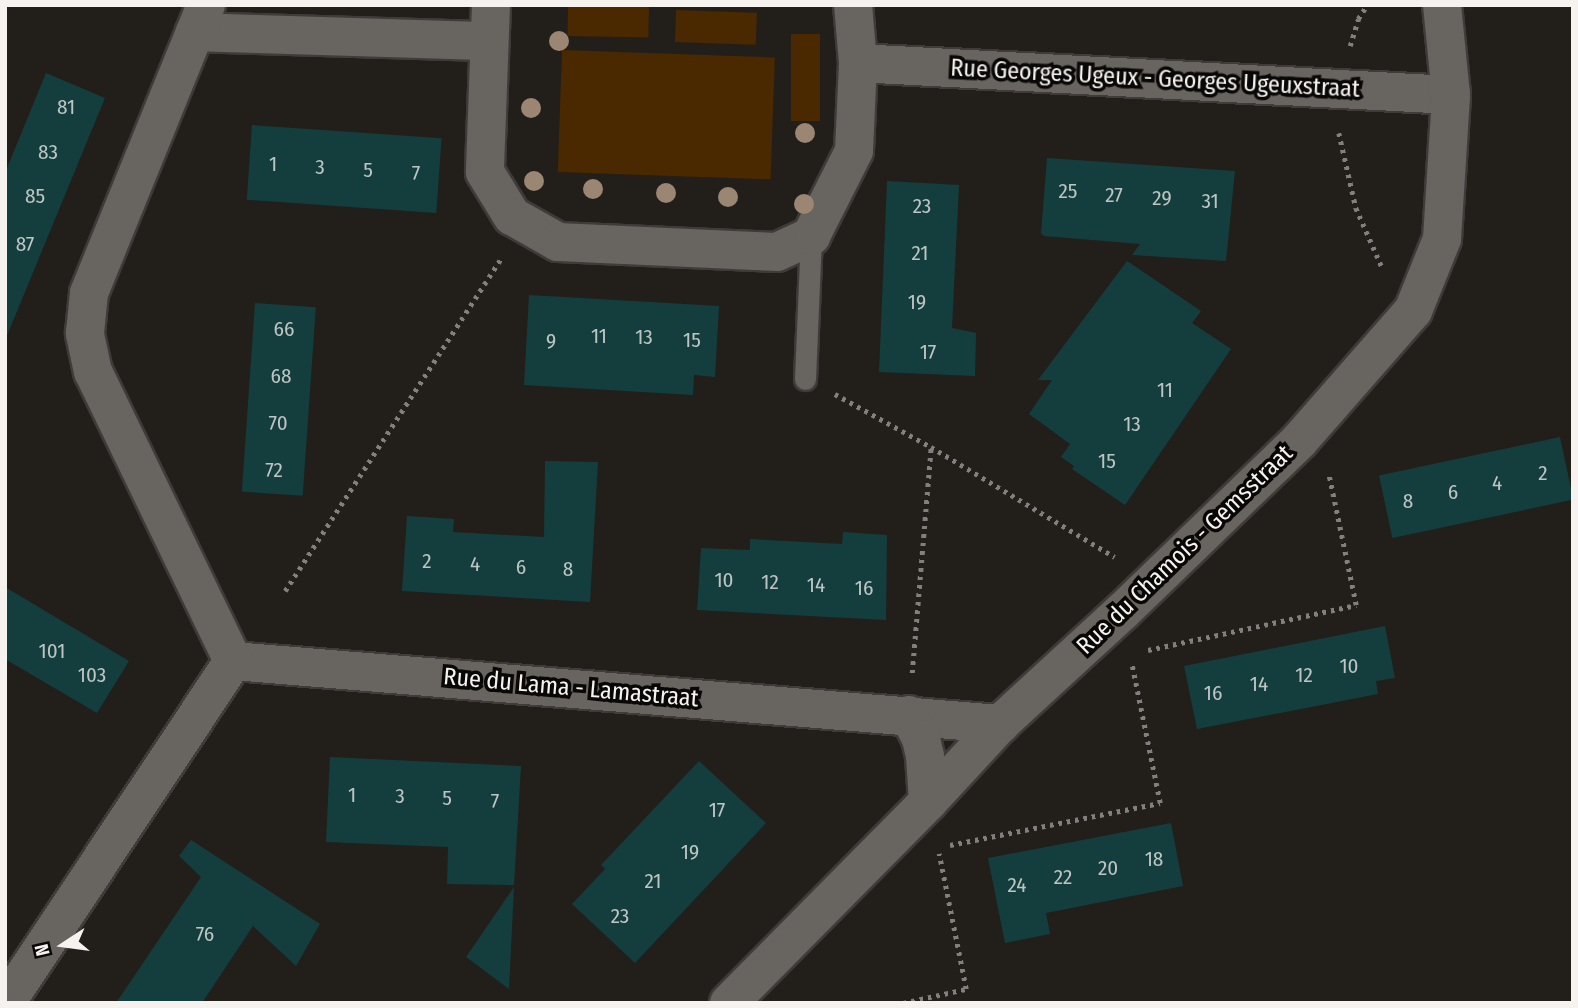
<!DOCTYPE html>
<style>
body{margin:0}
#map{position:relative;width:1578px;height:1008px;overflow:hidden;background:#221e1a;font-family:"Fira Sans Condensed",sans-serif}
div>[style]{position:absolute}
.green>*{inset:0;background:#4a2800;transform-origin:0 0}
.building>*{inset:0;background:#143e3e;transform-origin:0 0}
.path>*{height:4.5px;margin-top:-2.25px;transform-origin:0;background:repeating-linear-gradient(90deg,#837f7c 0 3.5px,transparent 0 8.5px)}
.roads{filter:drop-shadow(2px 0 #3e3b39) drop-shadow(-2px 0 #3e3b39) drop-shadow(0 2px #3e3b39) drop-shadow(0 -2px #3e3b39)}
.lane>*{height:21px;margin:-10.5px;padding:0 10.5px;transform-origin:10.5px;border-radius:10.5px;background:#68645f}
.street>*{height:38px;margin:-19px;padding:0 19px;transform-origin:19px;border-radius:19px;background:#68645f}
.trees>*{width:20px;height:20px;margin:-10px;border-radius:50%;background:#9a8672}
span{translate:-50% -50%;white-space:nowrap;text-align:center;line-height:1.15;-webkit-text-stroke:7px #0a0807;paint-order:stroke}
.number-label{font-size:21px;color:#bdc5c3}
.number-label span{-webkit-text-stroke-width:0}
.street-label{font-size:24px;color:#f5f2ef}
.frame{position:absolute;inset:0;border:7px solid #f5f2ef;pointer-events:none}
.north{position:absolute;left:28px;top:910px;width:70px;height:70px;-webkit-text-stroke:5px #0a0807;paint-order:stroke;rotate:257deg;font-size:19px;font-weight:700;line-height:28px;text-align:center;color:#f5f2ef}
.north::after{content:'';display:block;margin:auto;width:24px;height:32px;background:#f5f2ef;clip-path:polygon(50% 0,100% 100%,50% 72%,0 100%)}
</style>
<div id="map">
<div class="green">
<div style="left:568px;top:5px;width:81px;height:31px;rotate:1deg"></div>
<div style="left:676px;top:10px;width:81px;height:32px;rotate:2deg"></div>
<div style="left:791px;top:34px;width:29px;height:87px"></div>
<div style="left:562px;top:50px;width:213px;height:122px;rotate:2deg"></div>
</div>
<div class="building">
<div style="clip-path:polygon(46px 73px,105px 98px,6px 338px,5px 173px)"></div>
<div style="left:252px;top:125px;width:190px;height:75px;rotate:4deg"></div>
<div style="clip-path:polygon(1047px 158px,1235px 171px,1226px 261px,1132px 255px,1140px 244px,1044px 236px,1041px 233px)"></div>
<div style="clip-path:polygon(887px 181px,959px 185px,952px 328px,976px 333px,975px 376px,879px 372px)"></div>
<div style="clip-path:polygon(1127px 261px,1201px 311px,1192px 323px,1231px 349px,1125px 505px,1072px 469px,1074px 466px,1061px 457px,1070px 444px,1029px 414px,1052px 380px,1038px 380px)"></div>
<div style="clip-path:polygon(529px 295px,719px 306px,715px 377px,694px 375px,693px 395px,524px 385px)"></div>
<div style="left:255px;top:303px;width:61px;height:189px;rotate:4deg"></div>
<div style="left:1560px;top:437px;width:64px;height:185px;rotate:78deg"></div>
<div style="clip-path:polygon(545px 461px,598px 462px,590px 602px,402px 591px,407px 516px,454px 519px,453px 532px,544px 537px)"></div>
<div style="clip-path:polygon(843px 532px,887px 535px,886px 620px,697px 610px,701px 548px,750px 550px,750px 539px,842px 544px)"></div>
<div style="clip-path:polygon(5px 587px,129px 661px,97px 713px,5px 659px)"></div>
<div style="clip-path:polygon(1385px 626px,1395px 678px,1376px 681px,1378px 694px,1197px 729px,1184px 666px)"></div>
<div style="clip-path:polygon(330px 757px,521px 766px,514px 885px,447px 884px,448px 847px,326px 842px)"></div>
<div style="clip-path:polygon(699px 761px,766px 823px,635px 963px,572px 904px,605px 869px,601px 865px)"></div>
<div style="clip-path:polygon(1171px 823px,1183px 886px,1046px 913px,1050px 934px,1005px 943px,988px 858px)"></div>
<div style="clip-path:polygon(191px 840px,320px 924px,296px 966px,253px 926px,202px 1003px,116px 1003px,201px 877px,179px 856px)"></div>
<div style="clip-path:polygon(514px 887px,509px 989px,466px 957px)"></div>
</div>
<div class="path">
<div style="left:1350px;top:46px;width:28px;rotate:-73deg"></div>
<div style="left:1358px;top:19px;width:17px;rotate:-57deg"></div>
<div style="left:1339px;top:133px;width:77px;rotate:77.2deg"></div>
<div style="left:1356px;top:208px;width:64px;rotate:66.2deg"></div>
<div style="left:835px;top:394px;width:110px;rotate:28.9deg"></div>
<div style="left:931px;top:447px;width:214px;rotate:30.9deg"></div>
<div style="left:285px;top:591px;width:396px;rotate:-57deg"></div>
<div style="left:1148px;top:650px;width:213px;rotate:-12.2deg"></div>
<div style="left:1356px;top:605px;width:132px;rotate:-101.8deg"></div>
<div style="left:912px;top:673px;width:227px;rotate:-85.2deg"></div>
<div style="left:950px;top:845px;width:214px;rotate:-11.3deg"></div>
<div style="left:1160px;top:803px;width:141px;rotate:-101.5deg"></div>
<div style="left:903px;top:1003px;width:65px;rotate:-12.5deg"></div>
<div style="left:966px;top:989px;width:138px;rotate:-101.3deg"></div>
</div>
<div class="roads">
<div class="lane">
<div style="left:805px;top:379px;width:143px;rotate:-87.6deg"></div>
</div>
<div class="street">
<div style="left:491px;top:5px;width:167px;rotate:92.1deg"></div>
<div style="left:485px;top:172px;width:52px;rotate:58.5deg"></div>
<div style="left:512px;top:216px;width:53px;rotate:29.5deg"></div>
<div style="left:558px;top:242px;width:219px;rotate:2.6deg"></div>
<div style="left:777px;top:252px;width:38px;rotate:-25deg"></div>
<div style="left:811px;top:236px;width:95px;rotate:-63.2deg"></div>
<div style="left:854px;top:151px;width:88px;rotate:-87.4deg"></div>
<div style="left:858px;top:63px;width:58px;rotate:-94.9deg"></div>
<div style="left:195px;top:32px;width:293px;rotate:1.8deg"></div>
<div style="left:858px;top:63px;width:594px;rotate:3.09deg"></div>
<div style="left:233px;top:661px;width:770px;rotate:4.7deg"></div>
<div style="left:909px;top:715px;width:27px;rotate:63deg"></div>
<div style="left:921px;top:739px;width:17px;rotate:77deg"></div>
<div style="left:925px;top:756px;width:46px;rotate:86.3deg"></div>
<div style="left:6px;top:1003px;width:410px;rotate:-56.4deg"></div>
<div style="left:233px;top:661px;width:321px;rotate:-115.8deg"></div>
<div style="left:93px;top:372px;width:40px;rotate:-102deg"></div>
<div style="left:85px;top:333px;width:40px;rotate:-84.3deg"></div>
<div style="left:89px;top:293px;width:311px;rotate:-67.9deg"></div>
<div style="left:729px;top:1003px;width:283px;rotate:-45.3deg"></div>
<div style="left:928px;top:802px;width:106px;rotate:-47.3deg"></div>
<div style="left:1000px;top:724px;width:166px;rotate:-42.6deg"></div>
<div style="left:1122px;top:612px;width:246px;rotate:-44deg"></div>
<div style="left:1299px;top:441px;width:173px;rotate:-48.8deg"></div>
<div style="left:1413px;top:311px;width:78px;rotate:-68.1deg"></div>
<div style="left:1442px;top:239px;width:144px;rotate:-86.4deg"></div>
<div style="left:1451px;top:95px;width:90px;rotate:-95.7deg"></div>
</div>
</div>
<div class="trees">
<div style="left:559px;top:41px"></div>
<div style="left:531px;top:108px"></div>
<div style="left:805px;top:133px"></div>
<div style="left:534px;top:181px"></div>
<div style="left:593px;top:189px"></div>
<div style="left:666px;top:193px"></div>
<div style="left:728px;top:197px"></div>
<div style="left:804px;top:204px"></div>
</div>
<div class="number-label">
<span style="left:66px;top:107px">81</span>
<span style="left:48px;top:152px">83</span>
<span style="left:273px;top:164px">1</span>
<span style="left:320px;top:167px">3</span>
<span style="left:368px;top:170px">5</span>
<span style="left:416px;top:173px">7</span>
<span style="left:1068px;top:191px">25</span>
<span style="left:1114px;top:195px">27</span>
<span style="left:35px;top:196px">85</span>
<span style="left:1162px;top:198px">29</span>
<span style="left:1210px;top:201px">31</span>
<span style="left:922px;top:206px">23</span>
<span style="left:25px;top:244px">87</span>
<span style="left:920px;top:253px">21</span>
<span style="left:917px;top:302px">19</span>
<span style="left:284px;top:329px">66</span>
<span style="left:599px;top:336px">11</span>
<span style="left:644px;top:337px">13</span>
<span style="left:692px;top:340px">15</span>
<span style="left:551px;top:341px">9</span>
<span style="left:928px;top:352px">17</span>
<span style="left:281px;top:376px">68</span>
<span style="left:1165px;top:390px">11</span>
<span style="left:278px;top:423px">70</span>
<span style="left:1132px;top:424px">13</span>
<span style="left:1107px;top:461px">15</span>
<span style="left:274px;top:470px">72</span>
<span style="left:1543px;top:473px">2</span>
<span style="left:1497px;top:483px">4</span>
<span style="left:1453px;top:492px">6</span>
<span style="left:1408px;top:501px">8</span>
<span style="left:427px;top:561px">2</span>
<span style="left:475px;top:564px">4</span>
<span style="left:521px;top:567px">6</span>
<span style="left:568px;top:569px">8</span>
<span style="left:724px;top:580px">10</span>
<span style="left:770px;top:582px">12</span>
<span style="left:816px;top:585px">14</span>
<span style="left:864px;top:588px">16</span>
<span style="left:52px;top:651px">101</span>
<span style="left:1349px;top:666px">10</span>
<span style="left:92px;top:675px">103</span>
<span style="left:1304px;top:675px">12</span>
<span style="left:1259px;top:684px">14</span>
<span style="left:1213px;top:693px">16</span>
<span style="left:352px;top:795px">1</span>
<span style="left:400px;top:796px">3</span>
<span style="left:447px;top:798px">5</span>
<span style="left:495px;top:801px">7</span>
<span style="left:717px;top:810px">17</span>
<span style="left:690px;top:852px">19</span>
<span style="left:1154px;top:859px">18</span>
<span style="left:1108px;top:868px">20</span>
<span style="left:1063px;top:877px">22</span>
<span style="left:653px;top:881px">21</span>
<span style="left:1017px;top:885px">24</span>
<span style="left:620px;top:916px">23</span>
<span style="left:205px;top:934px">76</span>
</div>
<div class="street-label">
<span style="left:1155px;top:79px;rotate:3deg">Rue Georges Ugeux - Georges Ugeuxstraat</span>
<span style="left:1185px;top:550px;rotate:-44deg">Rue du Chamois - Gemsstraat</span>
<span style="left:571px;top:688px;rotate:5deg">Rue du Lama - Lamastraat</span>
</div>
<div class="frame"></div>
<div class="north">N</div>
</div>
